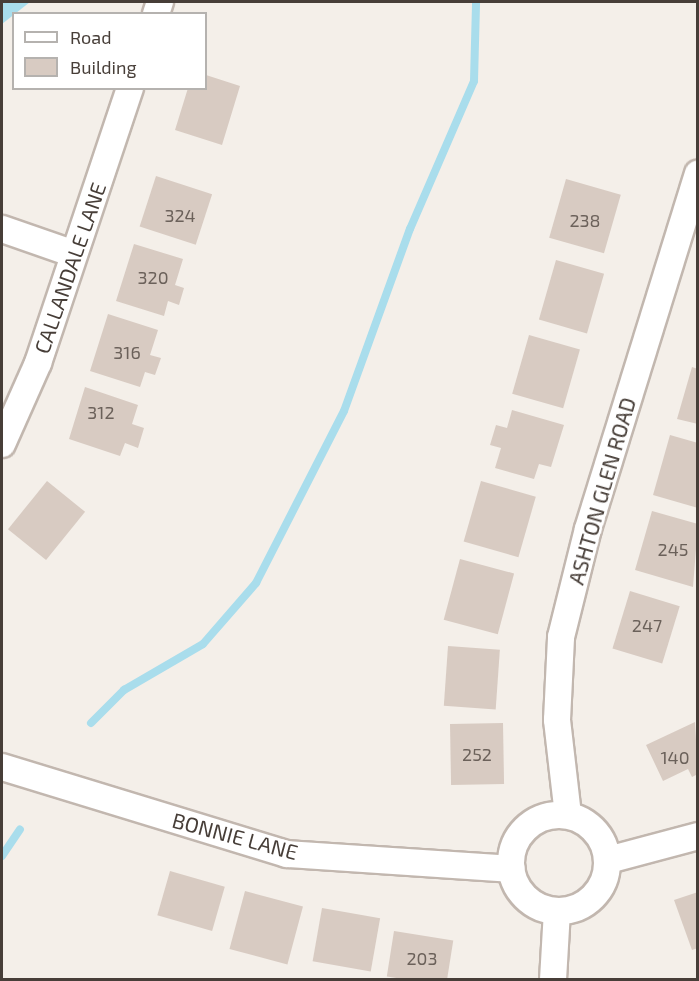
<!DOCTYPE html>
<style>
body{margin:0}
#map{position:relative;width:699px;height:981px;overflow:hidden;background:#f4efe9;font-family:"Exo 2",sans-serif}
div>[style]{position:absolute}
.water>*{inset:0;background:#a9ddec}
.stream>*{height:8px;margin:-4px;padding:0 4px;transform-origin:4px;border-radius:4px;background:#a9ddec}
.building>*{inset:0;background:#d8cbc2;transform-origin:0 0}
.roads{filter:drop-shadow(2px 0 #c2b7af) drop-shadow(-2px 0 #c2b7af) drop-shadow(0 2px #c2b7af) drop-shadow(0 -2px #c2b7af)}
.street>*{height:26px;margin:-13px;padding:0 13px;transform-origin:13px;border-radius:13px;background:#fff}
.street>.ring{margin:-13px;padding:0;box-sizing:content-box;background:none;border:26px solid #fff;border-radius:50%}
span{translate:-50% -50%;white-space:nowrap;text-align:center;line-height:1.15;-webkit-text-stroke:5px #fff;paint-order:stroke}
.number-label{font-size:18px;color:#6b615a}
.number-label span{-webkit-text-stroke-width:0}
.street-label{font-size:21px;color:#473e38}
.frame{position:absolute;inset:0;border:3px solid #473e38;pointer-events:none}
.legend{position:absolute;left:12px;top:12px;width:195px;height:78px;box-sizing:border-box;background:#fff;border:2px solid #b5b2af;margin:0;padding:8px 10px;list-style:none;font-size:18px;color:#473e38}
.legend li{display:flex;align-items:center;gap:12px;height:30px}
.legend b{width:30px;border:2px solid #b5b2af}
</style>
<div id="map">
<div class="water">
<div style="clip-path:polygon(2px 2px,30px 2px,2px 24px)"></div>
</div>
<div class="stream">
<div style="left:91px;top:723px;width:47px;rotate:-45deg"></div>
<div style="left:124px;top:690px;width:91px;rotate:-30.2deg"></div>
<div style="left:203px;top:644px;width:81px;rotate:-49deg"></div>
<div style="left:256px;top:583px;width:193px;rotate:-62.9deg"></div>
<div style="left:344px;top:411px;width:194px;rotate:-70.1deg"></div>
<div style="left:410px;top:229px;width:161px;rotate:-66.6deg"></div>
<div style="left:474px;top:81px;width:79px;rotate:-88.5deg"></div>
<div style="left:2px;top:856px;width:32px;rotate:-56deg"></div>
</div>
<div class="building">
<div style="clip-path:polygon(206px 75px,240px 86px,222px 145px,175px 130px,188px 88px,206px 88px)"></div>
<div style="left:156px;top:176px;width:59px;height:53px;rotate:18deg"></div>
<div style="left:566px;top:179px;width:57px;height:61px;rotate:16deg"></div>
<div style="clip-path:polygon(134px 244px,183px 259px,175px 285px,184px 288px,179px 305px,168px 301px,164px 316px,116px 301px)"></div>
<div style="left:556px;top:260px;width:50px;height:62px;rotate:16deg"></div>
<div style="clip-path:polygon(108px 314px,158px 330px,150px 355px,161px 358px,155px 375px,145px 372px,140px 387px,90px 371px)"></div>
<div style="left:529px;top:335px;width:53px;height:61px;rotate:16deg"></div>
<div style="clip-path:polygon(692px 367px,698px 369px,698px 424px,677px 419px)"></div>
<div style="clip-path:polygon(85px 387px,138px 405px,132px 424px,144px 428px,138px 448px,125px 443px,120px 456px,69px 439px)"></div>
<div style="clip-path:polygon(512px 410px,564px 425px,551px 467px,539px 464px,534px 479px,495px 468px,501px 448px,490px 445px,496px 425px,507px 428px)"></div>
<div style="clip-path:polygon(670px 435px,698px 443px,698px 508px,653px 495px)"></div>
<div style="left:47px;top:481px;width:49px;height:62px;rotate:39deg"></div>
<div style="left:481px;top:481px;width:57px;height:63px;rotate:16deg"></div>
<div style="clip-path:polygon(652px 511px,698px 524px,693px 587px,635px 570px)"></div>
<div style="left:460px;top:559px;width:56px;height:63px;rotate:15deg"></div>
<div style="left:630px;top:591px;width:52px;height:60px;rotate:17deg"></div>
<div style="left:448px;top:646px;width:52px;height:60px;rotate:4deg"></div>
<div style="clip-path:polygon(695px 722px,698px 774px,692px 777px,688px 769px,663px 781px,646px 745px)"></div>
<div style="left:503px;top:723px;width:61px;height:53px;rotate:89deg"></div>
<div style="left:170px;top:871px;width:57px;height:46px;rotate:16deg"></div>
<div style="left:245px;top:891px;width:60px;height:60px;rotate:15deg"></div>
<div style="clip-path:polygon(698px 892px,698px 948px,692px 950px,674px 900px)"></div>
<div style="left:322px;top:908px;width:59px;height:54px;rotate:10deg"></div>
<div style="left:394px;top:931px;width:60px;height:46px;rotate:9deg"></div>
</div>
<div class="roads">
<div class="street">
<div style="left:156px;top:14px;width:13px;rotate:-72deg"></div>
<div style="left:2px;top:229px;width:76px;rotate:19.1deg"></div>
<div style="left:2px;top:444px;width:89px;rotate:-66deg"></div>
<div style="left:38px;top:363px;width:290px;rotate:-71.5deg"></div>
<div style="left:2px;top:767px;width:298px;rotate:17deg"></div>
<div style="left:287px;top:854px;width:225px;rotate:3.8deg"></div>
<div class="ring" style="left:511px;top:815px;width:70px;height:70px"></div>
<div style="left:568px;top:815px;width:96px;rotate:-96.6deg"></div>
<div style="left:557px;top:720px;width:83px;rotate:-87.2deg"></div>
<div style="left:561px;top:637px;width:111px;rotate:-76deg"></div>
<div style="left:588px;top:529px;width:372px;rotate:-72.8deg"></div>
<div style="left:608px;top:860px;width:93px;rotate:-14.9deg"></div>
<div style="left:553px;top:980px;width:69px;rotate:-86.7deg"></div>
</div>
</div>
<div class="number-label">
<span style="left:180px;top:215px">324</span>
<span style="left:585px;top:220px">238</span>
<span style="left:153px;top:277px">320</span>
<span style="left:127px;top:352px">316</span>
<span style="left:101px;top:412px">312</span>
<span style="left:673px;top:549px">245</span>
<span style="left:647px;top:625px">247</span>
<span style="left:477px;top:754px">252</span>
<span style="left:675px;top:757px">140</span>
<span style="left:422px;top:958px">203</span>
</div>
<div class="street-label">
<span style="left:70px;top:268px;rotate:-71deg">CALLANDALE LANE</span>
<span style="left:602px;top:491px;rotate:-74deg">ASHTON GLEN ROAD</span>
<span style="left:235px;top:836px;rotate:15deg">BONNIE LANE</span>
</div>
<div class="frame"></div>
<ul class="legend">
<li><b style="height:8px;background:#fff"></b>Road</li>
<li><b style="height:16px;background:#d8cbc2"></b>Building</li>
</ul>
</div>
